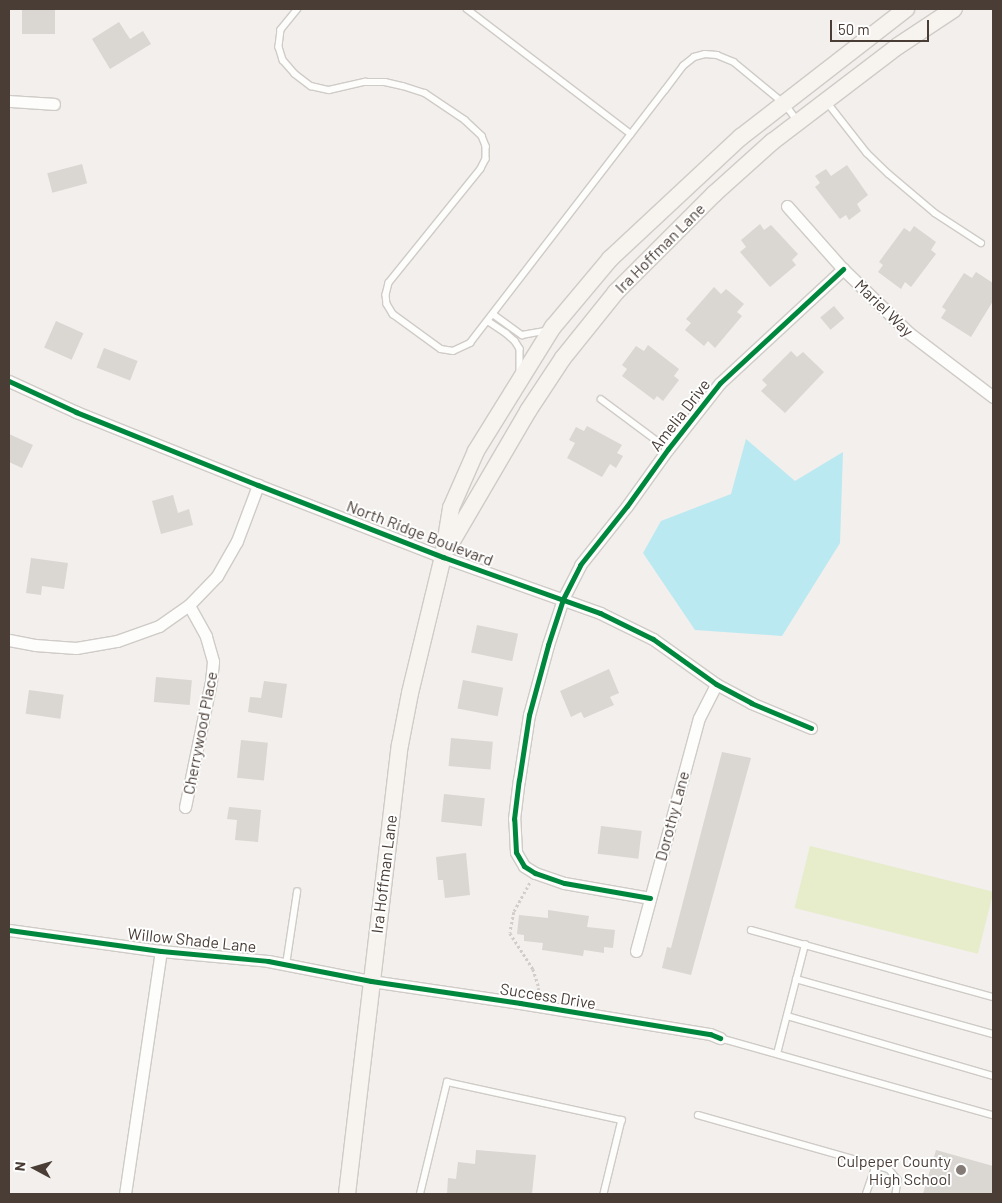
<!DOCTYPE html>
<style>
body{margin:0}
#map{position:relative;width:1002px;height:1203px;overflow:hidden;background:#f2efec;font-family:Barlow,sans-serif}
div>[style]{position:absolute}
.green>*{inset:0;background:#e7edca;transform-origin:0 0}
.water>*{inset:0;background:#bae9f2}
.building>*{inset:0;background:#dad6d2;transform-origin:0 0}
.path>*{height:2.5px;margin-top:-1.25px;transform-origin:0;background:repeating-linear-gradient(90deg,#d2cdca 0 2.5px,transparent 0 5px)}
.roads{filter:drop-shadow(1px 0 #cfcbc7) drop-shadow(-1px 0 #cfcbc7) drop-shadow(0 1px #cfcbc7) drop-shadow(0 -1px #cfcbc7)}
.service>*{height:5.5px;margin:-2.75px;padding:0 2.75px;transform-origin:2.75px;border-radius:2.75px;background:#fdfdfc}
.minor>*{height:11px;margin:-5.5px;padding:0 5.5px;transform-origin:5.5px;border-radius:5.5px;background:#fdfdfc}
.secondary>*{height:16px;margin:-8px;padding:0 8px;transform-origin:8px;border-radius:8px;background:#f7f3ef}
.cycleway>*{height:5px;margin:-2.5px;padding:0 2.5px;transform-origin:2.5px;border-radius:2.5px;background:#00873e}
.dots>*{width:14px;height:14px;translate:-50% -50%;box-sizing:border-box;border:2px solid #fff;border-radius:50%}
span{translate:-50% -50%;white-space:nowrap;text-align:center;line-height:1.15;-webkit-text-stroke:4px #fff;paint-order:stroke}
.street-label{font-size:16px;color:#493d36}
.poi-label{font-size:16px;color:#493d36}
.right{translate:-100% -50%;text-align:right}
.frame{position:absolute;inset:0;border:10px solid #493d36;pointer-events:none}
.north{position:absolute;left:10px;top:1143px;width:50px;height:50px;-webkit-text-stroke:4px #fff;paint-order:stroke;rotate:276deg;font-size:14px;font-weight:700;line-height:20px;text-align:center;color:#493d36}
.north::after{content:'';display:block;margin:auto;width:18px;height:22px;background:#493d36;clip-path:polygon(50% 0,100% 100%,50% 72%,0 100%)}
.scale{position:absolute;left:830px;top:20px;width:99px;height:22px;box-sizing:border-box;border:2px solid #493d36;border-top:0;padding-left:6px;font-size:15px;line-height:18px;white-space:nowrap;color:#493d36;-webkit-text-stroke:4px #fff;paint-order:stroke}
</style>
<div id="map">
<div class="green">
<div style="left:810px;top:846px;width:189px;height:64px;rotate:14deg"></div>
</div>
<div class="water">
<div style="clip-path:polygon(746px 439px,795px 481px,843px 452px,840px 543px,782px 636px,695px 630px,643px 553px,661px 521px,731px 494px)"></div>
</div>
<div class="building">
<div style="left:22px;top:10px;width:33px;height:24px"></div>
<div style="clip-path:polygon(119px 22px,130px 39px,143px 31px,151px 44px,110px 69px,92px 39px)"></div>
<div style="left:82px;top:164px;width:20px;height:36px;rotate:75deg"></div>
<div style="clip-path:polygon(847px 165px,868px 195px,857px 204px,861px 211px,849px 220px,846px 215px,840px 219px,815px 187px,820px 183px,815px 176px,826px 169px,831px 176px)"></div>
<div style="clip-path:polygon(760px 224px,764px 230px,771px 225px,798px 254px,792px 260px,796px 265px,770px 287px,740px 252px,746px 247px,741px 240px)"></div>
<div style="clip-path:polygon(914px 226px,936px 242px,931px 250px,936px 254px,911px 287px,905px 282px,901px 289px,878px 272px,883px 265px,879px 262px,904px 228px,910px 232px)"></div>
<div style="clip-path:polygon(976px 272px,993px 283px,993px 301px,971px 337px,941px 318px,946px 310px,942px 307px,964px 273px,972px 278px)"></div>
<div style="clip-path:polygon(714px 287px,721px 294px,726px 289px,744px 304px,737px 312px,742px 316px,715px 348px,708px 341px,704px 346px,685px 330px,691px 323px,686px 319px)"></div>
<div style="left:834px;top:306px;width:16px;height:18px;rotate:50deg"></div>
<div style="left:56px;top:321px;width:30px;height:29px;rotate:24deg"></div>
<div style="clip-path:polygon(648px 345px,679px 369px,674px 376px,679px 380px,663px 401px,657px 396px,654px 400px,622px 376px,627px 369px,622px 365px,636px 346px,644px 351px)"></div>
<div style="left:104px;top:348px;width:36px;height:21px;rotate:21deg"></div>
<div style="clip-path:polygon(791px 351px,797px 357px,803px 352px,824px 372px,785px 413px,761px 391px,767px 385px,762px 380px)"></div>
<div style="clip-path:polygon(587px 426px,622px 445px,617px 453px,623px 456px,616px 468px,610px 464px,602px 477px,567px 458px,575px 443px,569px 440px,576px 427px,584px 431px)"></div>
<div style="clip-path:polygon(9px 434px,33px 445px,22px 468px,9px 462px)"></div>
<div style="clip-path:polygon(173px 495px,178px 513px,189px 509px,193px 525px,161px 534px,152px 501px)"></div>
<div style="clip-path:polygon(31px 558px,68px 563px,64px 589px,42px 586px,41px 595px,26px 593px)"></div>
<div style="left:477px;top:625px;width:42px;height:28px;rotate:12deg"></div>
<div style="clip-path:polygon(609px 669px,619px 693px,610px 697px,614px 705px,584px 718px,581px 712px,571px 717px,560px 691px)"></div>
<div style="left:156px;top:677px;width:36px;height:25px;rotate:5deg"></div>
<div style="left:463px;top:680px;width:41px;height:29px;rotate:11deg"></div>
<div style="clip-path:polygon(264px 681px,287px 684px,282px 718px,248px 712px,250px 697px,261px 698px)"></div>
<div style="left:29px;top:690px;width:35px;height:24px;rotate:8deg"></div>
<div style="left:451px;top:738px;width:42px;height:28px;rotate:5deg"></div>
<div style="left:241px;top:740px;width:27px;height:38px;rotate:6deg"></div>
<div style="clip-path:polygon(722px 752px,751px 758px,691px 975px,662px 968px,667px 947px,671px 948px)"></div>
<div style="left:444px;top:794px;width:41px;height:28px;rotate:6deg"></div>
<div style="clip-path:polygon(229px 807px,261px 810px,258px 842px,235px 840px,237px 820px,227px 819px)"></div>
<div style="left:601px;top:826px;width:41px;height:28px;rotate:7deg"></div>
<div style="clip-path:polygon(466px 853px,470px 895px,445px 898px,443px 880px,438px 880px,436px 857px)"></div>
<div style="clip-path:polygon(548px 910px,589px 916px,587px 927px,615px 930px,613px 948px,604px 947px,604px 953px,584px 950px,583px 956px,542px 950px,543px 943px,524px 941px,524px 935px,517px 934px,519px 915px,548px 918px)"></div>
<div style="clip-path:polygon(476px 1150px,536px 1155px,532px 1194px,447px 1194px,448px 1178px,456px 1179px,458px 1162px,475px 1164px)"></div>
<div style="clip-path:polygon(936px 1150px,993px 1166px,993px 1194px,923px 1194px)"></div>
</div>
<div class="path">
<div style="left:530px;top:883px;width:33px;rotate:119deg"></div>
<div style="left:514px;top:912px;width:21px;rotate:101deg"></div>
<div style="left:510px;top:933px;width:43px;rotate:57.4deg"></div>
<div style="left:533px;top:969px;width:20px;rotate:72deg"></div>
<div style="left:539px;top:988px;width:6px;rotate:99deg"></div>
</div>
<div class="roads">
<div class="service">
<div style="left:298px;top:9px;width:27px;rotate:129deg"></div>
<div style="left:281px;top:30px;width:17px;rotate:97deg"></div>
<div style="left:279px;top:47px;width:14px;rotate:73deg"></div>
<div style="left:283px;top:60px;width:18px;rotate:49deg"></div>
<div style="left:295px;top:74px;width:20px;rotate:37deg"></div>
<div style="left:311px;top:86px;width:18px;rotate:13deg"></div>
<div style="left:329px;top:90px;width:37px;rotate:-13deg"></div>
<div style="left:365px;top:82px;width:20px"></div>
<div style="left:385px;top:82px;width:18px;rotate:13deg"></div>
<div style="left:403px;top:86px;width:23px;rotate:18deg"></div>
<div style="left:425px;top:93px;width:48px;rotate:34deg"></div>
<div style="left:465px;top:120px;width:23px;rotate:43deg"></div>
<div style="left:482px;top:136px;width:11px;rotate:68deg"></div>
<div style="left:486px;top:146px;width:13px;rotate:90deg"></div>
<div style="left:486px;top:159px;width:11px;rotate:117deg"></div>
<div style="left:481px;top:169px;width:146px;rotate:128.9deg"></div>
<div style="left:389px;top:283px;width:12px;rotate:104deg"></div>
<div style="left:386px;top:295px;width:9px;rotate:84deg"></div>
<div style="left:387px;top:304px;width:12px;rotate:59deg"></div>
<div style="left:393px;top:314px;width:59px;rotate:36.1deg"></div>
<div style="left:441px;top:349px;width:12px;rotate:9deg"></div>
<div style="left:453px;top:351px;width:19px;rotate:-25deg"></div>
<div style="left:470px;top:343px;width:319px;rotate:-52.4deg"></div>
<div style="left:665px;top:90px;width:30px;rotate:-53deg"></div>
<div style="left:683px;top:66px;width:14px;rotate:-39deg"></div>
<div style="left:694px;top:57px;width:11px;rotate:-15deg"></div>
<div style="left:705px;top:54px;width:12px;rotate:5deg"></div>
<div style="left:717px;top:55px;width:18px;rotate:22deg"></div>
<div style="left:734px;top:62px;width:66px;rotate:39.5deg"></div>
<div style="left:785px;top:104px;width:21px;rotate:53deg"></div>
<div style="left:467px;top:9px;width:206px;rotate:37.3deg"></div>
<div style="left:827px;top:102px;width:65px;rotate:51.9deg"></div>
<div style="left:867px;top:153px;width:30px;rotate:44deg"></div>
<div style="left:889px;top:174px;width:60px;rotate:40.3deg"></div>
<div style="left:935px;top:213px;width:55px;rotate:33.1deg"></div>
<div style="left:493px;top:314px;width:36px;rotate:36deg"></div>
<div style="left:522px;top:335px;width:23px;rotate:-10deg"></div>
<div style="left:488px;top:321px;width:22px;rotate:34deg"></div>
<div style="left:506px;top:333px;width:12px;rotate:42deg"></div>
<div style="left:515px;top:341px;width:9px;rotate:58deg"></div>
<div style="left:520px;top:349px;width:22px;rotate:90deg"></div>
<div style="left:601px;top:399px;width:84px;rotate:36.7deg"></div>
<div style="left:751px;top:930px;width:251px;rotate:15.5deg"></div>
<div style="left:286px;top:965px;width:74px;rotate:-81.4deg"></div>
<div style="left:796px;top:979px;width:205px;rotate:15.6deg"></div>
<div style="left:787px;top:1016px;width:215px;rotate:16.2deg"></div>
<div style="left:720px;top:1038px;width:284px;rotate:15.8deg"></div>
<div style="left:777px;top:1054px;width:113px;rotate:-75.6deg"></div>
<div style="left:698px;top:1115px;width:198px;rotate:15.8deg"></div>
<div style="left:889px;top:1169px;width:14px;rotate:51deg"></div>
<div style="left:898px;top:1180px;width:14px;rotate:98deg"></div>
<div style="left:420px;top:1194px;width:115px;rotate:-76.4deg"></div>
<div style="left:447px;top:1082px;width:179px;rotate:12.3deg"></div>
<div style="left:622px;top:1120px;width:76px;rotate:103.7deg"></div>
<div style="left:866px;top:1194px;width:31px;rotate:-71deg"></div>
</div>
<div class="minor">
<div style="left:9px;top:101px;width:45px;rotate:3.8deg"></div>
<div style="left:787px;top:206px;width:84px;rotate:48.4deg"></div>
<div style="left:843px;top:269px;width:92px;rotate:44.1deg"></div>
<div style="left:909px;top:333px;width:106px;rotate:37.3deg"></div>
<div style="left:9px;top:381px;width:74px;rotate:24.8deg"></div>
<div style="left:76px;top:412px;width:196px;rotate:21.9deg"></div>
<div style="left:258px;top:485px;width:199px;rotate:21.3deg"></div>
<div style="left:443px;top:557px;width:167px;rotate:19.6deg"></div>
<div style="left:600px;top:613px;width:59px;rotate:26.1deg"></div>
<div style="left:653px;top:639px;width:77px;rotate:35.5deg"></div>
<div style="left:716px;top:684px;width:40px;rotate:28deg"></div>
<div style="left:751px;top:703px;width:65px;rotate:22.6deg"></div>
<div style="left:9px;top:640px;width:26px;rotate:11deg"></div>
<div style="left:35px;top:645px;width:41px;rotate:4.2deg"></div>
<div style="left:76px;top:648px;width:42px;rotate:-9.7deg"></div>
<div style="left:117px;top:641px;width:45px;rotate:-19.7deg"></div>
<div style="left:159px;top:626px;width:37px;rotate:-35deg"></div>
<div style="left:189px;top:605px;width:40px;rotate:-46deg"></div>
<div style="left:217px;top:576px;width:40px;rotate:-60.3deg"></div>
<div style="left:237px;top:541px;width:60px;rotate:-69.4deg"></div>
<div style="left:185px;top:807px;width:129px;rotate:-78.3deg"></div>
<div style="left:211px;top:681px;width:20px;rotate:-84deg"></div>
<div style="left:213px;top:661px;width:26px;rotate:-106deg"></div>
<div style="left:206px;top:636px;width:35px;rotate:-119deg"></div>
<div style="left:650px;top:898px;width:87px;rotate:-170.1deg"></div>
<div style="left:564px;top:883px;width:31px;rotate:-161deg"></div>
<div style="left:535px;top:873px;width:13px;rotate:-148deg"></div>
<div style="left:524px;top:866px;width:16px;rotate:-120deg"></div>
<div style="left:516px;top:852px;width:33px;rotate:-93deg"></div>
<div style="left:514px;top:819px;width:39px;rotate:-83deg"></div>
<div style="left:519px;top:780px;width:66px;rotate:-81.3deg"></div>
<div style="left:529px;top:715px;width:73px;rotate:-74.8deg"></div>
<div style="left:548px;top:645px;width:48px;rotate:-71.9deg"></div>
<div style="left:563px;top:599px;width:38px;rotate:-63deg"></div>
<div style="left:580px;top:565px;width:75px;rotate:-51.5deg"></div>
<div style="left:627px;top:506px;width:70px;rotate:-54.3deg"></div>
<div style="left:668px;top:449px;width:84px;rotate:-51.8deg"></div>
<div style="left:720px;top:383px;width:168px;rotate:-42.8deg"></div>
<div style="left:9px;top:930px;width:153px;rotate:7.9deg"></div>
<div style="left:161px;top:951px;width:107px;rotate:5.3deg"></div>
<div style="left:268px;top:961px;width:105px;rotate:11deg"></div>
<div style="left:371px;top:981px;width:151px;rotate:8.4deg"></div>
<div style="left:520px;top:1003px;width:193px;rotate:9.3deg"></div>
<div style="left:710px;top:1034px;width:11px;rotate:22deg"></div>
<div style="left:636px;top:951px;width:241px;rotate:-74.9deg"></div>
<div style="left:699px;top:718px;width:38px;rotate:-63deg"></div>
<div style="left:125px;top:1194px;width:246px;rotate:-81.6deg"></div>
</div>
<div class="secondary">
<div style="left:448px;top:548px;width:159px;rotate:-59.7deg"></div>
<div style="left:528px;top:411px;width:64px;rotate:-56.6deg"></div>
<div style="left:563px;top:358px;width:85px;rotate:-51.2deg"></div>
<div style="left:616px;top:292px;width:139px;rotate:-45deg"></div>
<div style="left:714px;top:194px;width:78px;rotate:-41.9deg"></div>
<div style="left:772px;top:142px;width:158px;rotate:-37.3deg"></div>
<div style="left:898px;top:46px;width:67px;rotate:-33.5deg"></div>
<div style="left:347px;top:1194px;width:452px;rotate:-83.3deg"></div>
<div style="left:400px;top:745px;width:53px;rotate:-79.1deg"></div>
<div style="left:410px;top:693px;width:140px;rotate:-76.4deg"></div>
<div style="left:443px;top:557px;width:50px;rotate:-80.7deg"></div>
<div style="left:451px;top:508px;width:62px;rotate:-66.3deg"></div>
<div style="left:476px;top:451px;width:146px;rotate:-58.2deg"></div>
<div style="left:553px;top:327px;width:89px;rotate:-50deg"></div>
<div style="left:610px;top:259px;width:179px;rotate:-43deg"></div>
<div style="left:741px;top:137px;width:209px;rotate:-37.8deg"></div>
</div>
</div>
<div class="cycleway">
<div style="left:9px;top:381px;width:74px;rotate:24.8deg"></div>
<div style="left:76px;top:412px;width:196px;rotate:21.9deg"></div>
<div style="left:258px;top:485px;width:199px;rotate:21.3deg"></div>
<div style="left:443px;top:557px;width:167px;rotate:19.6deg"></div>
<div style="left:600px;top:613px;width:59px;rotate:26.1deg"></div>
<div style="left:653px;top:639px;width:77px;rotate:35.5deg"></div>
<div style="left:716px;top:684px;width:40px;rotate:28deg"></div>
<div style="left:751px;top:703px;width:65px;rotate:22.6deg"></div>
<div style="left:650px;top:898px;width:87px;rotate:-170.1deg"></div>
<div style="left:564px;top:883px;width:31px;rotate:-161deg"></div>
<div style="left:535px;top:873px;width:13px;rotate:-148deg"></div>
<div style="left:524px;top:866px;width:16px;rotate:-120deg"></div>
<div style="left:516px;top:852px;width:33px;rotate:-93deg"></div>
<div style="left:514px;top:819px;width:39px;rotate:-83deg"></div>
<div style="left:519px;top:780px;width:66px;rotate:-81.3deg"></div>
<div style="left:529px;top:715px;width:73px;rotate:-74.8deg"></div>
<div style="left:548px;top:645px;width:48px;rotate:-71.9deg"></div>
<div style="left:563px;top:599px;width:38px;rotate:-63deg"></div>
<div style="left:580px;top:565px;width:75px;rotate:-51.5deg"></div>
<div style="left:627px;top:506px;width:70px;rotate:-54.3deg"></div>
<div style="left:668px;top:449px;width:84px;rotate:-51.8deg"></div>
<div style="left:720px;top:383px;width:168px;rotate:-42.8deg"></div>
<div style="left:9px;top:930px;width:153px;rotate:7.9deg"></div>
<div style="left:161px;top:951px;width:107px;rotate:5.3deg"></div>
<div style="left:268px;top:961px;width:105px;rotate:11deg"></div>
<div style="left:371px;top:981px;width:151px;rotate:8.4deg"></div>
<div style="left:520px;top:1003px;width:193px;rotate:9.3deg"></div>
<div style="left:710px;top:1034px;width:11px;rotate:22deg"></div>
</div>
<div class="dots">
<div style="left:961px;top:1170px;background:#847b76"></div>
</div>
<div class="street-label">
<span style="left:660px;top:248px;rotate:-45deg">Ira Hoffman Lane</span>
<span style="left:884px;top:308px;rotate:44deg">Mariel Way</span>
<span style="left:680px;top:415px;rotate:-52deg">Amelia Drive</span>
<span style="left:420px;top:533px;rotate:21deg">North Ridge Boulevard</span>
<span style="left:200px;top:733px;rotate:-79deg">Cherrywood Place</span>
<span style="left:672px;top:816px;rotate:-75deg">Dorothy Lane</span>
<span style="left:384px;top:874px;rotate:-83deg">Ira Hoffman Lane</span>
<span style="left:192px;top:940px;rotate:6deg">Willow Shade Lane</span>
<span style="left:548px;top:996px;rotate:9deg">Success Drive</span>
</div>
<div class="poi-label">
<span class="right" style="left:951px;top:1170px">Culpeper County<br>High School</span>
</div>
<div class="frame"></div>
<div class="north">N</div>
<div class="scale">50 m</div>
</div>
